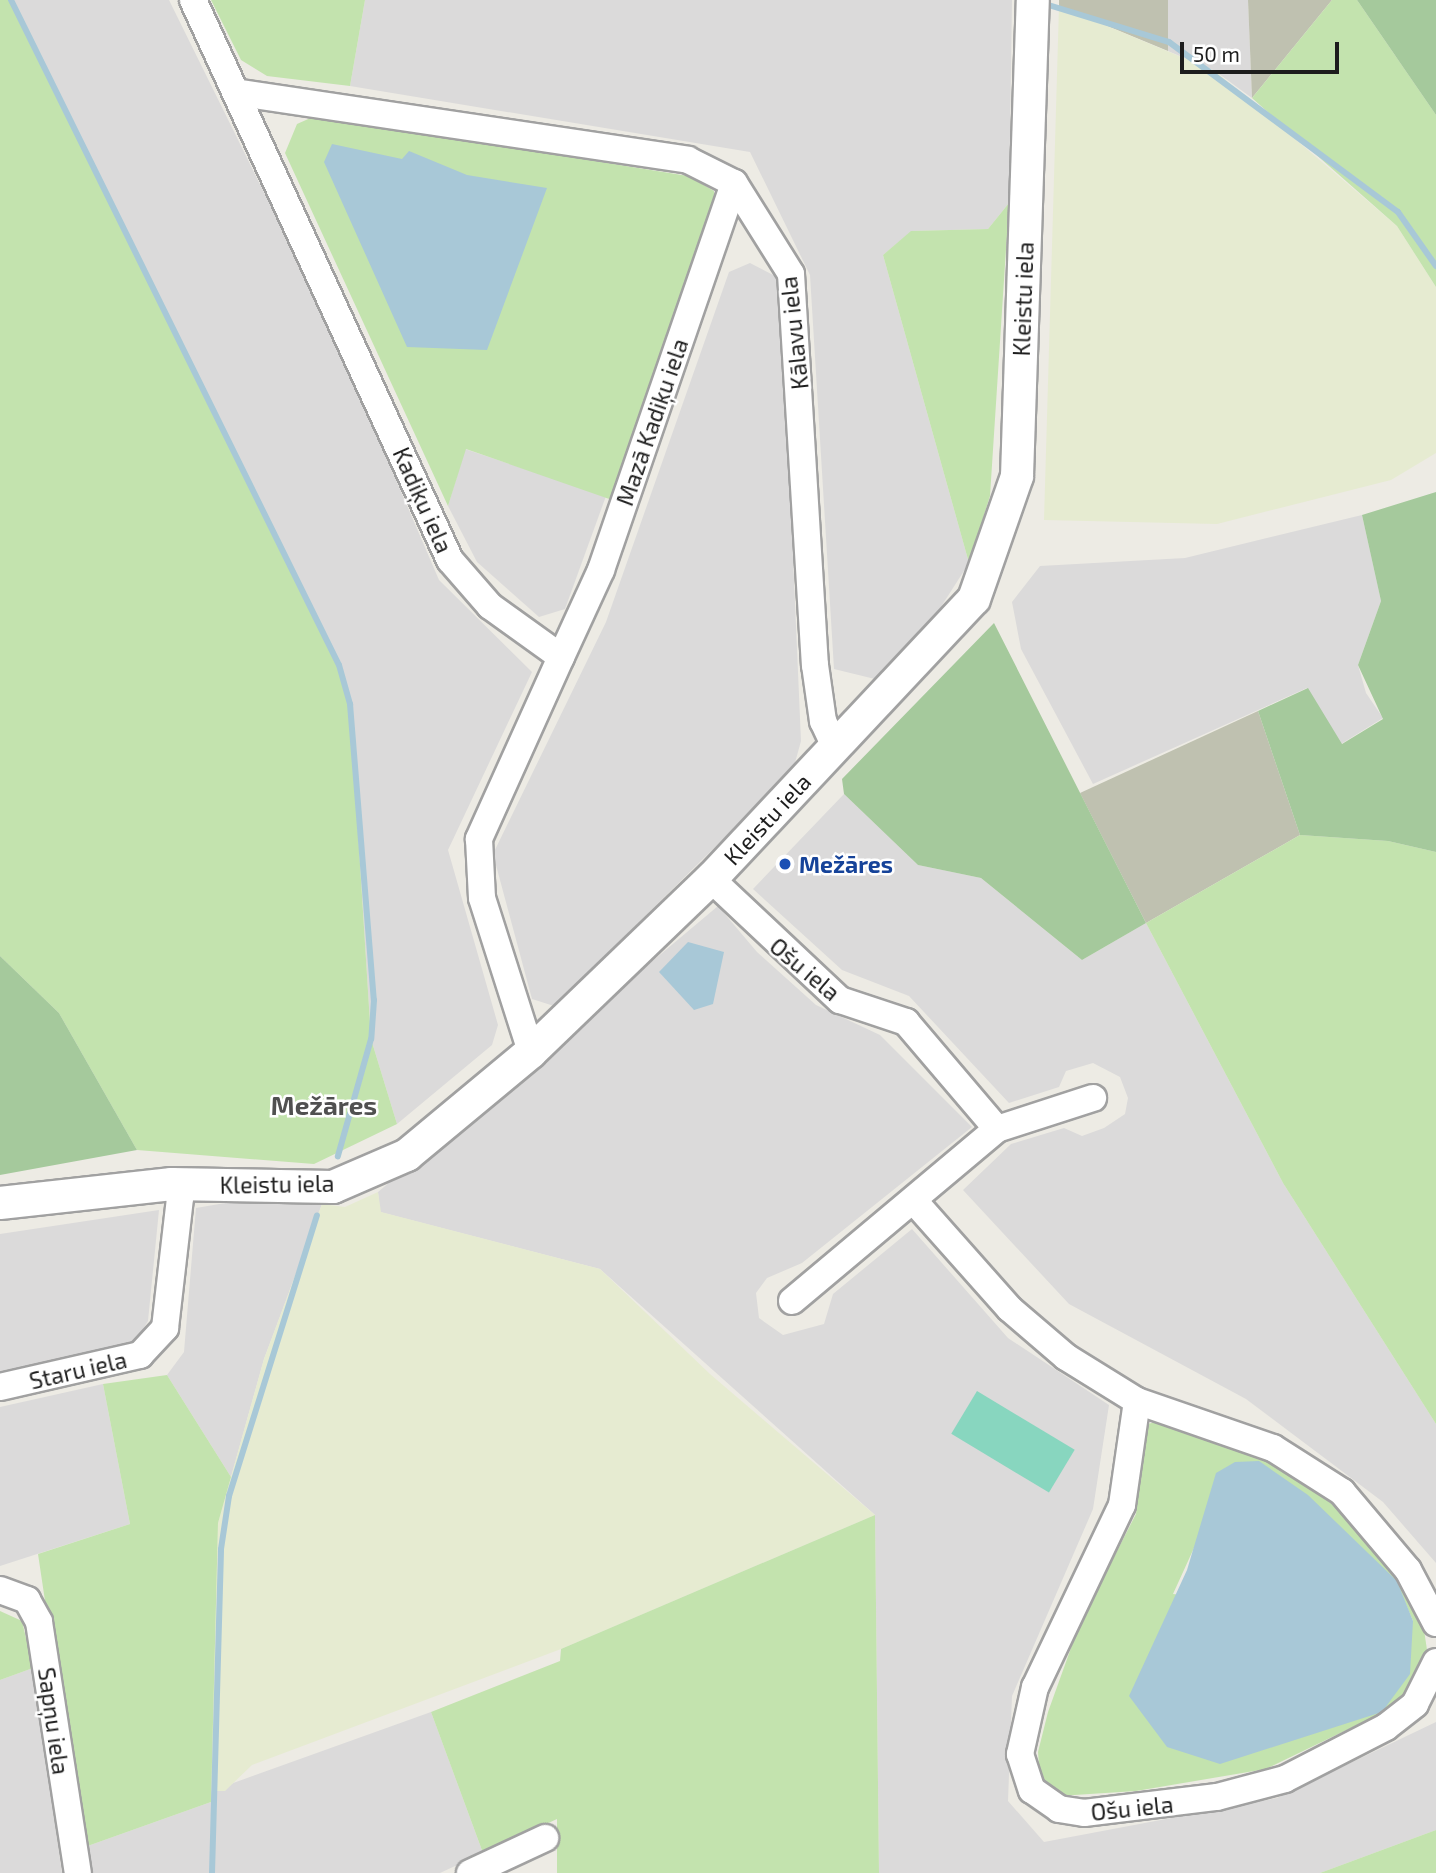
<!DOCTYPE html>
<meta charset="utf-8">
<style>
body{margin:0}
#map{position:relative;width:1436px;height:1873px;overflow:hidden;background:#edebe4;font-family:"Exo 2",sans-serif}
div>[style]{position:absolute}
.residential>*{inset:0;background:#dbdada}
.construction>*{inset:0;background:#bfc1b0}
.farmland>*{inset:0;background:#e6ebd1}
.grass>*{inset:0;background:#c3e3ae}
.forest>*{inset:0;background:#a5c99c}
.pitch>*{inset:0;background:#88d6bf;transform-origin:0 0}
.water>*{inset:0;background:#a8c8d7}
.stream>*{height:6px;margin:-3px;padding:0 3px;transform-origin:3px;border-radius:3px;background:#a8c8d7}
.roads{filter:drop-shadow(2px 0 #a1a1a1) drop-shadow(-2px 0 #a1a1a1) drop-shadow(0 2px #a1a1a1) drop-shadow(0 -2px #a1a1a1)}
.minor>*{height:26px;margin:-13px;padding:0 13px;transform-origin:13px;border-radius:13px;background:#fff}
.tertiary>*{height:32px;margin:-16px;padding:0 16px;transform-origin:16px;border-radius:16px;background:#fff}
.dots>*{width:19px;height:19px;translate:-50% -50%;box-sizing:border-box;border:4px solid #fff;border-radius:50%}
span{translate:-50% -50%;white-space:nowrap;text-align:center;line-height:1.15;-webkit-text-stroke:5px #fff;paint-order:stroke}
.street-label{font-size:23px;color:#1d1d1d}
.transit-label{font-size:23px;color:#164399;font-weight:700}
.left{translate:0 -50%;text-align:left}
.quarter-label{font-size:26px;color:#505050;font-weight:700}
.scale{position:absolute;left:1180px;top:42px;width:159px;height:32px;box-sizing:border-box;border:4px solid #1d1d1d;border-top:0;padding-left:9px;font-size:21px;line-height:24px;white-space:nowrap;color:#1d1d1d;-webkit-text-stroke:5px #fff;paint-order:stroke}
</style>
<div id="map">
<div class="residential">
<div style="clip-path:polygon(11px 0,169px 0,329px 324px,439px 580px,532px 672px,448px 850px,498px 1025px,492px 1045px,397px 1124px,371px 1039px,350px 704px,339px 665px)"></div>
<div style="clip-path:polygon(365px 0,1012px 0,1009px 203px,988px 229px,912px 231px,883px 255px,969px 563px,914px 649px,879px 680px,834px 669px,810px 275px,750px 152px,350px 86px)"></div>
<div style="clip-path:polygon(1168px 0,1248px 0,1252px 98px,1215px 71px,1168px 51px)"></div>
<div style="clip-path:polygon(750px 263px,781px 279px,801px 741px,793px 770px,554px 1006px,532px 999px,493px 854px,606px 622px,729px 272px)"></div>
<div style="clip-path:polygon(465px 449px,606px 496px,565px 609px,539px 617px,477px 562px,448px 506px)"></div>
<div style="clip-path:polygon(1362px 515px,1381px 601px,1358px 665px,1366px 693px,1383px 718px,1341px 744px,1307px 688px,1093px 784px,1021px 649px,1012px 602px,1040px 566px,1185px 558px)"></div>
<div style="clip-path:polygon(844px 794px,918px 865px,981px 878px,1082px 960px,1146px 923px,1283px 1183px,1436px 1424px,1436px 1563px,1383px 1502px,1246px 1399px,1069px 1304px,963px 1190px,1011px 1144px,1064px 1128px,1082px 1136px,1104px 1128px,1125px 1114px,1128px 1098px,1120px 1077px,1093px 1063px,1066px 1071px,1059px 1087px,1009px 1103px,909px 996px,842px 970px,753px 889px)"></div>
<div style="clip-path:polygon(718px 906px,757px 952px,816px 1005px,880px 1035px,972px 1127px,802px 1263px,767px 1278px,756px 1293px,759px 1318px,783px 1335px,824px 1324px,833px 1294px,912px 1229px,1008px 1338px,1109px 1405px,1093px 1509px,1012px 1696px,1008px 1801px,1044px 1842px,1277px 1798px,1436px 1722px,1436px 1830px,1320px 1873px,879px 1873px,875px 1515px,600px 1269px,380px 1212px,378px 1192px)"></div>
<div style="clip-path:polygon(237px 1201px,322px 1204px,264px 1359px,231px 1477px,167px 1375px,184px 1352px,196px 1208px)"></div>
<div style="clip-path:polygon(159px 1210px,148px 1321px,133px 1345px,0 1371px,0 1234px)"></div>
<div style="clip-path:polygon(103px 1384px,130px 1524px,0 1566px,0 1407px)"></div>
<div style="clip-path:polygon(33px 1668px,62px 1873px,0 1873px,0 1680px)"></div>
<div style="clip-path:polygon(431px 1712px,483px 1853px,440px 1873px,92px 1873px,82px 1848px,211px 1802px,211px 1791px)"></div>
</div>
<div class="construction">
<div style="clip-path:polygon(1059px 0,1168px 0,1168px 51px,1059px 6px)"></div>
<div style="clip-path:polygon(1248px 0,1332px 0,1252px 98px)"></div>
<div style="clip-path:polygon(1258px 711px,1300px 835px,1146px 923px,1080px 793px)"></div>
</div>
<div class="farmland">
<div style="clip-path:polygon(1059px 6px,1215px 71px,1397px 226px,1436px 287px,1436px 453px,1391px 480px,1217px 524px,1044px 520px)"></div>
<div style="clip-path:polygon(378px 1192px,381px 1212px,600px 1269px,710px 1374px,875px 1515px,561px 1649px,252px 1765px,225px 1791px,211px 1791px,218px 1523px,264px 1359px,322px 1204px,345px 1207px)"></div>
</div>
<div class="grass">
<div style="clip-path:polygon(0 0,11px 0,339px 665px,350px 704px,371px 1039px,397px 1124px,314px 1164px,137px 1150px,59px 1013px,0 956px)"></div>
<div style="clip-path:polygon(211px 0,365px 0,350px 86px,267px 76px,241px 60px)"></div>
<div style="clip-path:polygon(1332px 0,1357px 0,1436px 115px,1436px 287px,1397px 226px,1252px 98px)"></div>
<div style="clip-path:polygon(315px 116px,688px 176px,714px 191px,716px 211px,615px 501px,466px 449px,448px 506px,285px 153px,297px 124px)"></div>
<div style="clip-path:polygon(1009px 203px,990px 496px,969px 563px,883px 255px,911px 231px,988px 229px)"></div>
<div style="clip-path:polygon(1300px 835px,1388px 841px,1436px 852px,1436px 1424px,1283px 1183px,1146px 923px)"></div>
<div style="clip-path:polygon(167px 1375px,231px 1477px,218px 1523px,211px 1802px,82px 1848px,38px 1554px,130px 1524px,103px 1384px)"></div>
<div style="clip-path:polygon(evenodd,1171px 1417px,1256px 1446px,1371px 1534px,1419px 1597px,1429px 1663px,1394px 1707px,1266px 1769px,1136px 1791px,1059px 1796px,1040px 1778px,1038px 1752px,1048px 1712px,1080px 1623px,1136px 1514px,1145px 1425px,1171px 1417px,1204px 1526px,1337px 1527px,1396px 1581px,1413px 1621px,1173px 1594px,1204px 1526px)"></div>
<div style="clip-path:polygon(875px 1515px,879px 1873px,557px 1873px,557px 1819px,483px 1853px,431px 1712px,560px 1661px,561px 1649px)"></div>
<div style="clip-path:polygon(0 1611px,22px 1621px,33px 1668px,0 1680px)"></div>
<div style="clip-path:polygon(1436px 1830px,1436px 1873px,1320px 1873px)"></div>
</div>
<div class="forest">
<div style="clip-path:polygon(1357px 0,1436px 0,1436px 115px)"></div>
<div style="clip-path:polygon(1436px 492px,1436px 852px,1388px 841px,1300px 835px,1258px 711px,1308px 688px,1342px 744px,1383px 719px,1358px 665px,1381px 601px,1362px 515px)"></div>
<div style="clip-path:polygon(994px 623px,1146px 923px,1082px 960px,981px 878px,918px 865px,844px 794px,842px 779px)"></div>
<div style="clip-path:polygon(0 956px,59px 1013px,137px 1150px,0 1175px)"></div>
</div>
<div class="pitch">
<div style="left:977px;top:1391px;width:114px;height:50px;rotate:31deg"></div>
</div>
<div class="water">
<div style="clip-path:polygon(332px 144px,402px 159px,409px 151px,467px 175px,547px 188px,487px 350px,407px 347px,324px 162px)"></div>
<div style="clip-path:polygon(688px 942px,724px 952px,713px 1004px,694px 1010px,659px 972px)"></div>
<div style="clip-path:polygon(1259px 1461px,1308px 1495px,1397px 1581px,1413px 1621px,1410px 1674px,1382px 1712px,1220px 1764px,1167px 1747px,1129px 1696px,1187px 1570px,1216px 1473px,1235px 1462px)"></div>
</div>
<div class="stream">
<div style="left:11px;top:0;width:741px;rotate:63.75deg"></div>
<div style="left:339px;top:665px;width:41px;rotate:74.2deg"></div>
<div style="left:350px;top:704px;width:297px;rotate:85.4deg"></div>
<div style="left:374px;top:1000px;width:39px;rotate:94deg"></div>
<div style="left:371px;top:1039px;width:122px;rotate:105.8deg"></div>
<div style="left:1042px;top:3px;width:133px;rotate:17.1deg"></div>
<div style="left:1169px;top:42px;width:285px;rotate:36.6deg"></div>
<div style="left:1398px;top:212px;width:66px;rotate:54.9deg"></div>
<div style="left:212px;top:1873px;width:324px;rotate:-88.4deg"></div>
<div style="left:221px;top:1549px;width:54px;rotate:-81.4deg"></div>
<div style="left:229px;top:1496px;width:294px;rotate:-72.6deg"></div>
</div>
<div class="roads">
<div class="minor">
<div style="left:193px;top:0;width:616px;rotate:65.35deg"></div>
<div style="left:450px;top:560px;width:61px;rotate:49deg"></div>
<div style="left:490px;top:606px;width:87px;rotate:35.7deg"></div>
<div style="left:561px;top:657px;width:200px;rotate:114.3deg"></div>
<div style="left:479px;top:839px;width:59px;rotate:87.1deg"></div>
<div style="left:482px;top:898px;width:162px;rotate:72.3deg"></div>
<div style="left:241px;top:93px;width:452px;rotate:8.5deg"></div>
<div style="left:688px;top:160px;width:51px;rotate:26.6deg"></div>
<div style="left:734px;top:183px;width:107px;rotate:57.9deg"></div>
<div style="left:791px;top:274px;width:392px;rotate:86.5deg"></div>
<div style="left:815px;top:665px;width:57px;rotate:81.9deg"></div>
<div style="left:823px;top:721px;width:29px;rotate:65deg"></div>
<div style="left:561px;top:657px;width:96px;rotate:-65.3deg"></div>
<div style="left:601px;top:570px;width:409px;rotate:-71deg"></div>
<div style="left:711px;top:879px;width:177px;rotate:43.2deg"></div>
<div style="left:840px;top:1000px;width:70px;rotate:18.4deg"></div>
<div style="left:906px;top:1022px;width:140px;rotate:49.6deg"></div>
<div style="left:997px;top:1129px;width:101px;rotate:-17.9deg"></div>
<div style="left:914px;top:1201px;width:144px;rotate:48.4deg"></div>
<div style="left:1010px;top:1309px;width:74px;rotate:40.6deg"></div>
<div style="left:1066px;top:1357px;width:84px;rotate:31.8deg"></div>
<div style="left:1137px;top:1401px;width:144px;rotate:19.1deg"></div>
<div style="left:1273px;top:1448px;width:82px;rotate:32.5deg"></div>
<div style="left:1342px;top:1492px;width:102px;rotate:49.8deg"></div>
<div style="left:1408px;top:1570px;width:60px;rotate:62.2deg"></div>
<div style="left:792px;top:1301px;width:268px;rotate:-40deg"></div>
<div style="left:0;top:1387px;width:144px;rotate:-12.9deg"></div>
<div style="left:140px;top:1355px;width:37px;rotate:-47deg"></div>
<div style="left:165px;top:1328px;width:131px;rotate:-83.4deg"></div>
<div style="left:180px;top:1198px;width:16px;rotate:-120deg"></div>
<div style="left:1137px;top:1401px;width:105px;rotate:98.2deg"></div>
<div style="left:1122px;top:1505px;width:202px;rotate:115.5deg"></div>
<div style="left:1035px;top:1687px;width:69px;rotate:102.6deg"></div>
<div style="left:1020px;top:1754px;width:38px;rotate:72deg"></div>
<div style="left:1032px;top:1790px;width:33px;rotate:35deg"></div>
<div style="left:1059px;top:1809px;width:25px;rotate:9deg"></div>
<div style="left:1084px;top:1813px;width:134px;rotate:-6.9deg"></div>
<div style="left:1217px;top:1797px;width:70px;rotate:-14.8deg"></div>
<div style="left:1285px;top:1779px;width:114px;rotate:-27.2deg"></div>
<div style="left:1386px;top:1727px;width:37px;rotate:-38deg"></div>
<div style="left:1415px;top:1704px;width:47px;rotate:-63.4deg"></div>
<div style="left:0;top:1590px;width:29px;rotate:20deg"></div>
<div style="left:27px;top:1600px;width:25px;rotate:61deg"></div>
<div style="left:39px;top:1622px;width:254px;rotate:81.2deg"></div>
<div style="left:470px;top:1873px;width:83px;rotate:-25deg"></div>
</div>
<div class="tertiary">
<div style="left:0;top:1203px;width:173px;rotate:-6.3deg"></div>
<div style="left:172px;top:1184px;width:161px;rotate:1.1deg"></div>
<div style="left:333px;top:1187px;width:81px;rotate:-23.4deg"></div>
<div style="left:407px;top:1155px;width:161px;rotate:-39.7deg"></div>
<div style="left:531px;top:1052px;width:250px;rotate:-43.9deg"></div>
<div style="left:711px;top:879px;width:384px;rotate:-46.8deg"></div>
<div style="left:974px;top:599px;width:130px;rotate:-70.7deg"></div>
<div style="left:1017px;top:476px;width:476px;rotate:-88.1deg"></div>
</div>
</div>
<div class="dots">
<div style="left:785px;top:864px;background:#1a4fb4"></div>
</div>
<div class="street-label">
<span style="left:1023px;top:299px;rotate:-88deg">Kleistu iela</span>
<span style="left:794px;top:333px;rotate:-96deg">Kālavu iela</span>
<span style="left:652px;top:422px;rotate:-71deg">Mazā Kadiķu iela</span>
<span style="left:423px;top:500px;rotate:66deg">Kadiķu iela</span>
<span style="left:767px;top:819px;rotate:-47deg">Kleistu iela</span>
<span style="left:805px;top:969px;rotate:40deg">Ošu iela</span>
<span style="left:277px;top:1184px;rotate:-1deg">Kleistu iela</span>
<span style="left:78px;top:1370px;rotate:-13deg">Staru iela</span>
<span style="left:54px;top:1721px;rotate:82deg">Sapņu iela</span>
<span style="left:1132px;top:1808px;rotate:-6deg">Ošu iela</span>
</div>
<div class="transit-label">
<span class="left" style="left:799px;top:864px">Mežāres</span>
</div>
<div class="quarter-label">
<span style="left:324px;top:1105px">Mežāres</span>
</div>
<div class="scale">50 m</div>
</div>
